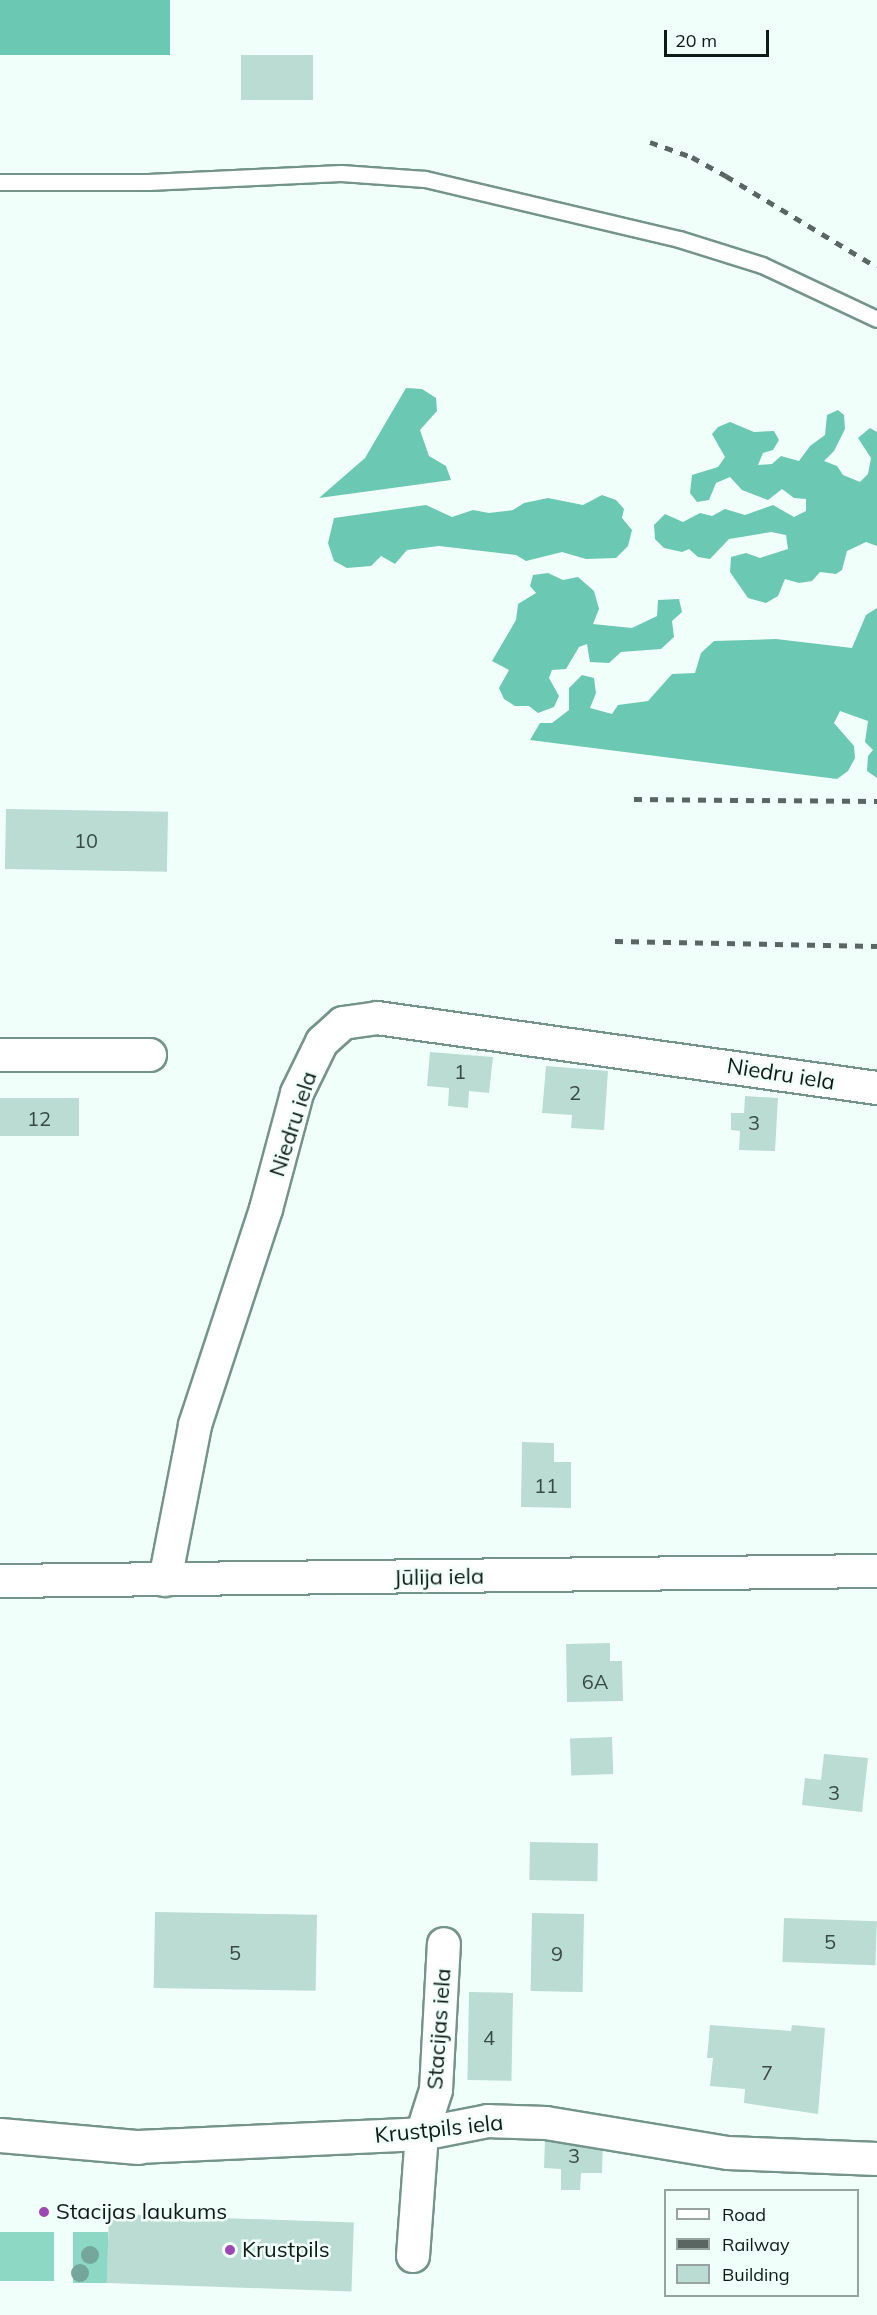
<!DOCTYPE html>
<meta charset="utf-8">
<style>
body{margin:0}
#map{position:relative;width:877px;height:2315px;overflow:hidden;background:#f1fffa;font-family:Mulish,sans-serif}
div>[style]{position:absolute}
.green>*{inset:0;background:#8cd8c4;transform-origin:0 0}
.forest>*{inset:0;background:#6bc9b3;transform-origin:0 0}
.building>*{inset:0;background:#badcd2;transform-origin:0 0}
.roads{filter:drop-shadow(2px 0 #74948b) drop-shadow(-2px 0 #74948b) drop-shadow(0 2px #74948b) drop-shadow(0 -2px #74948b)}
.service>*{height:15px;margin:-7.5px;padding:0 7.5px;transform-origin:7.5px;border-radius:7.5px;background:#fff}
.minor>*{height:32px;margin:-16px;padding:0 16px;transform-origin:16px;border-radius:16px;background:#fff}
.tertiary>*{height:33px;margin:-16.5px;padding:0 16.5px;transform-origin:16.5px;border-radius:16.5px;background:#fff}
.rail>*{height:4.5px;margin-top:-2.25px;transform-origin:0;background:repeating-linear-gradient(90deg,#596662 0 8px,transparent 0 16px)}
.trees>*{width:18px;height:18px;margin:-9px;border-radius:50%;background:#74a69b}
.dots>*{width:16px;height:16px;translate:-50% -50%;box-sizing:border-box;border:3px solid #f1fffa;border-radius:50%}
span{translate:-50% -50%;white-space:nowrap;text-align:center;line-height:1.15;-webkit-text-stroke:5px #f1fffa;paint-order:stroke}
.number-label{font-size:20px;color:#384a45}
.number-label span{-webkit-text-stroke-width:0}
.street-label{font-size:22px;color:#0d1a16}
.poi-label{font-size:22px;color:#0d1a16}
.left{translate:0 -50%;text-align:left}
.legend{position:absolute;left:664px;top:2189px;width:195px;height:108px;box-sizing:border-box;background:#f1fffa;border:2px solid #96a39f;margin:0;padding:8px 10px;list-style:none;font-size:18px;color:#0d1a16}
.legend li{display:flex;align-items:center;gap:12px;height:30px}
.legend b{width:30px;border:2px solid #96a39f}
.scale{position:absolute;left:664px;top:30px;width:105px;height:27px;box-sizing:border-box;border:3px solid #0d1a16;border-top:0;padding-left:8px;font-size:18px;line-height:21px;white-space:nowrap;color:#0d1a16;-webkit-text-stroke:4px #f1fffa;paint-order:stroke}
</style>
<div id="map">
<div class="green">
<div style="left:0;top:2232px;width:54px;height:49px"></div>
<div style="left:73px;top:2232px;width:35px;height:51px"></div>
</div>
<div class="forest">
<div style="left:0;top:0;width:170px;height:55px"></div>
<div style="clip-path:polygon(406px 388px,422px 389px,436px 398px,437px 411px,420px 430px,429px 456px,446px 466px,451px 480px,319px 498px,365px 458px)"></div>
<div style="clip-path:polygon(838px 410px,844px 415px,845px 429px,834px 451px,824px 461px,837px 466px,843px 475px,860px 482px,868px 474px,871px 458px,858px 438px,870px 428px,877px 432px,877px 546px,866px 542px,847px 551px,842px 570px,836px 574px,820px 572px,812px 581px,799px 583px,785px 579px,778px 596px,766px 603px,748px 598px,730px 572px,731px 557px,746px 553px,760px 558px,788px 549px,786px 535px,771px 532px,729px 539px,710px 559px,698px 557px,689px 549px,682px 552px,664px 548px,655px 539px,654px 525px,665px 514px,683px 522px,700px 513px,712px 516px,725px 509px,745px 515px,773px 505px,794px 517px,806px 511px,806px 499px,794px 498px,782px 489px,768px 500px,742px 490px,730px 477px,716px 483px,709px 500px,697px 502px,690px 493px,692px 475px,718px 467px,725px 457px,712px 434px,718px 427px,730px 422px,754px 432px,774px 431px,779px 440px,773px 450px,763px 453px,758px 465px,772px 464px,781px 456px,799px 461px,810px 446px,825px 435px,827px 415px)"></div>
<div style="clip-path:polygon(602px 495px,616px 500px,624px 509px,622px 518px,632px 530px,628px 546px,616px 558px,586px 559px,562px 552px,526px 561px,516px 555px,439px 546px,407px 550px,395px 564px,381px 556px,371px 566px,347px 568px,334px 561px,328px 543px,334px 518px,426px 505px,452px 517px,473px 510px,489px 513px,513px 510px,524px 503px,548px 498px,583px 505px)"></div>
<div style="clip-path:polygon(548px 573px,563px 580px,578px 577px,594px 591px,599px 609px,593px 624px,632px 628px,657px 616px,658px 600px,679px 599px,682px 612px,672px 621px,674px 637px,661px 649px,621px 652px,609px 663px,590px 662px,587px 644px,579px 647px,566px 669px,552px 670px,549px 678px,559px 696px,554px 707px,538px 713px,529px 706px,515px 706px,504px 699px,499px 688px,509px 670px,492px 661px,516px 620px,518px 604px,536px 593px,530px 586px,533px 575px)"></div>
<div style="clip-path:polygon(877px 608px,877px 778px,867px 771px,868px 756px,873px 750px,865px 742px,868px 721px,840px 711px,834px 723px,854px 746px,855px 758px,848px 771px,837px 779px,530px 740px,540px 723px,552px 723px,569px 710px,569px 688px,582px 675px,594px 678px,596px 693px,590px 708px,612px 714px,618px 705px,648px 701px,672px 674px,695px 673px,701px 653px,714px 641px,776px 639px,852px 648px,866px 615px)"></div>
</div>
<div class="building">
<div style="left:241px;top:55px;width:72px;height:45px"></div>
<div style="left:6px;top:809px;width:162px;height:60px;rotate:1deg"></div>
<div style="clip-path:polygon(430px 1052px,493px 1057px,489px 1093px,469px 1091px,468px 1108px,448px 1106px,449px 1088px,427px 1086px)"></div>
<div style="clip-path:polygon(546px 1066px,608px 1071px,604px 1130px,571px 1128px,572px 1115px,542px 1113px)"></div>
<div style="clip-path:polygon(745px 1096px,778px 1098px,775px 1151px,739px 1150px,740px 1131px,731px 1130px,731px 1113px,744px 1113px)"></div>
<div style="left:79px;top:1098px;width:38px;height:79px;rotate:90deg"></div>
<div style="clip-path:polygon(522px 1442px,554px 1443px,554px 1462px,571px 1462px,571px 1508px,521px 1507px)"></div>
<div style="clip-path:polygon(610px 1643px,610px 1661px,622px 1661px,623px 1701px,567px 1702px,566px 1644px)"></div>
<div style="left:612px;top:1737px;width:37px;height:42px;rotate:88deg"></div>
<div style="clip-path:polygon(824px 1754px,868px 1758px,862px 1812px,802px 1805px,805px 1778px,821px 1780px)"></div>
<div style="left:530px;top:1842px;width:68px;height:38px;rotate:1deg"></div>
<div style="left:155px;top:1912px;width:162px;height:76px;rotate:1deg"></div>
<div style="left:532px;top:1913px;width:52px;height:78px;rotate:1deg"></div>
<div style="left:784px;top:1918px;width:93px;height:44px;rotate:2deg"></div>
<div style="left:469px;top:1992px;width:44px;height:88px;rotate:1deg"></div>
<div style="clip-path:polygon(710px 2025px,791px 2031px,792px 2025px,825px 2028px,818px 2114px,744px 2103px,745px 2089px,710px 2086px,713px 2058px,707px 2058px)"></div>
<div style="clip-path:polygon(545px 2140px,603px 2141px,602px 2173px,581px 2173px,580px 2190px,561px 2190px,561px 2169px,544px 2168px)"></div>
<div style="left:109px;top:2214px;width:245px;height:69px;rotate:2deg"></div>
</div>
<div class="roads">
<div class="service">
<div style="left:0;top:182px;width:148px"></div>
<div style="left:148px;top:182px;width:193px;rotate:-2.7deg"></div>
<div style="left:341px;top:173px;width:84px;rotate:4.1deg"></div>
<div style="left:425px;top:179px;width:261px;rotate:13.3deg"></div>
<div style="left:679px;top:239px;width:87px;rotate:17.4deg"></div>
<div style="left:762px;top:265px;width:127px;rotate:25.2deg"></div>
</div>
<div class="minor">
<div style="left:0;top:1055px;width:150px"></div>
<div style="left:165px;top:1580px;width:158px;rotate:-79deg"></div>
<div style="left:195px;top:1425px;width:227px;rotate:-71.8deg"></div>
<div style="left:266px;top:1209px;width:120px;rotate:-75deg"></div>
<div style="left:297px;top:1093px;width:57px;rotate:-63.9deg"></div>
<div style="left:322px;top:1042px;width:28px;rotate:-42deg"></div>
<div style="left:343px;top:1023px;width:34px;rotate:-8deg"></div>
<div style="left:377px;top:1018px;width:505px;rotate:7.97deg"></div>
<div style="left:0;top:1581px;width:877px;rotate:-0.65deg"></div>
<div style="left:138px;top:2147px;width:284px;rotate:-2.6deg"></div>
<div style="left:422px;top:2134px;width:67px;rotate:-11.1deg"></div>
<div style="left:488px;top:2121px;width:58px;rotate:2deg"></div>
<div style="left:546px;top:2123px;width:184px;rotate:9.4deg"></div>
<div style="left:728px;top:2153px;width:149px;rotate:2.3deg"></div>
<div style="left:413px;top:2256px;width:122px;rotate:-85.8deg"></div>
<div style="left:422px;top:2134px;width:46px;rotate:-72.3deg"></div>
<div style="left:436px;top:2090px;width:146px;rotate:-86.9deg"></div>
</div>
<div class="tertiary">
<div style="left:0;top:2135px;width:139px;rotate:5deg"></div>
</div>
</div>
<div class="rail">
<div style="left:650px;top:142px;width:45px;rotate:19.7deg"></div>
<div style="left:692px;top:157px;width:39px;rotate:29deg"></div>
<div style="left:726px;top:176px;width:176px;rotate:31.1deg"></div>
<div style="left:634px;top:799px;width:243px;rotate:0.5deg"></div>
<div style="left:615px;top:941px;width:262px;rotate:1.1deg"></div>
</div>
<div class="trees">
<div style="left:90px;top:2255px"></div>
<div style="left:80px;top:2273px"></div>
</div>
<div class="dots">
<div style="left:44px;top:2212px;background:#9c47b4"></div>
<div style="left:230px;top:2250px;background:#9c47b4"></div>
</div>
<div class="number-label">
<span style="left:86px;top:840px">10</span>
<span style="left:460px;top:1071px">1</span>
<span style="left:575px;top:1092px">2</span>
<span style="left:39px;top:1118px">12</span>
<span style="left:754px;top:1122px">3</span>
<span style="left:546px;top:1485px">11</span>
<span style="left:595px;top:1681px">6A</span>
<span style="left:834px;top:1792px">3</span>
<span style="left:830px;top:1941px">5</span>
<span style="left:235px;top:1952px">5</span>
<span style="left:557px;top:1953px">9</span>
<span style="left:489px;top:2037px">4</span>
<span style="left:767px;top:2072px">7</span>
<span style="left:574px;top:2155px">3</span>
</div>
<div class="street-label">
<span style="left:781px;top:1074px;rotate:9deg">Niedru iela</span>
<span style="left:293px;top:1124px;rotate:-72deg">Niedru iela</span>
<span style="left:439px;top:1577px;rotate:-1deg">Jūlija iela</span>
<span style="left:439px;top:2029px;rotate:-86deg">Stacijas iela</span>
<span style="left:439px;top:2129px;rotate:-6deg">Krustpils iela</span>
</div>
<div class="poi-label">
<span class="left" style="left:56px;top:2212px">Stacijas laukums</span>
<span class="left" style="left:242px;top:2250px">Krustpils</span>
</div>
<ul class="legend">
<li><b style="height:8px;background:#fff"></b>Road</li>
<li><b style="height:8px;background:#596662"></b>Railway</li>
<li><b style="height:16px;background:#badcd2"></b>Building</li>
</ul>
<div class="scale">20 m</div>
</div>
